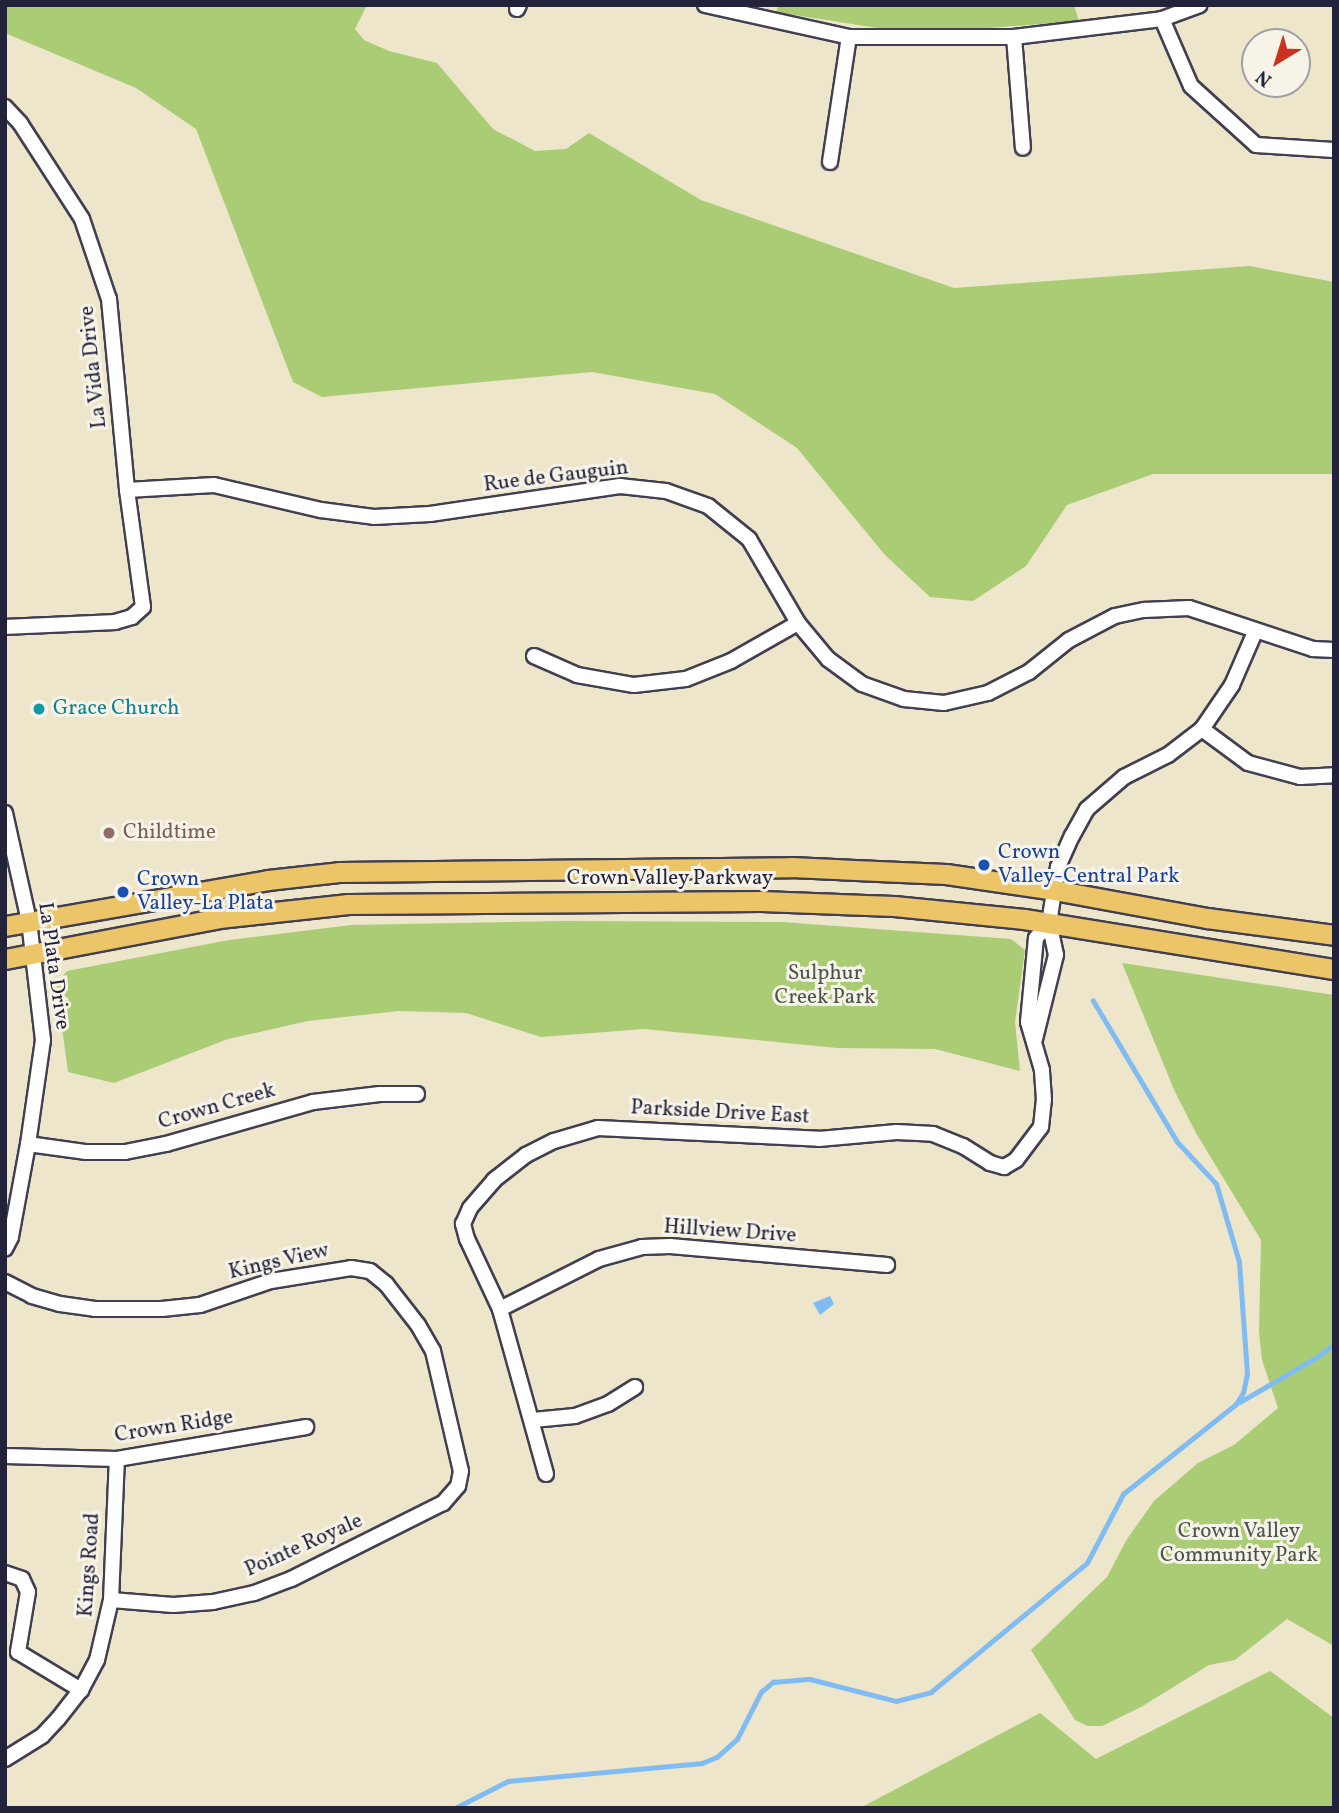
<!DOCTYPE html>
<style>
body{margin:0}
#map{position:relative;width:1339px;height:1813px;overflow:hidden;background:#eee6cb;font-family:Vollkorn,serif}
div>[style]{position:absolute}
.green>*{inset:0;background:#a9cc75}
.water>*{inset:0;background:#80bcf2}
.stream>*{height:4.5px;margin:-2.25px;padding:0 2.25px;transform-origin:2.25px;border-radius:2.25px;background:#80bcf2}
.roads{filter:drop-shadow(2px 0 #413f51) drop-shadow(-2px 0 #413f51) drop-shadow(0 2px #413f51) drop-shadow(0 -2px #413f51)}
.minor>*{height:14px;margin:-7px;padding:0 7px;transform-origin:7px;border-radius:7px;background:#fff}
.major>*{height:19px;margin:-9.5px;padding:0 9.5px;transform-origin:9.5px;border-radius:9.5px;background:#edc569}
.dots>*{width:19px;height:19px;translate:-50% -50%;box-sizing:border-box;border:4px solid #f7f3e8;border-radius:50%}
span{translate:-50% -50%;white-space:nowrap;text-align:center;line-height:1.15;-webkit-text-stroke:6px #f7f3e8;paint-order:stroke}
.street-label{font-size:21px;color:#22223b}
.culture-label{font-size:21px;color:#0d838f}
.left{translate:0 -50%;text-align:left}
.education-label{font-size:21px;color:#785e54}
.transit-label{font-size:21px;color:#164399}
.park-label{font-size:21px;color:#4a554c}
.frame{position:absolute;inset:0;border:7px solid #22223b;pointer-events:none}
.north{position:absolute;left:1241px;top:28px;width:70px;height:70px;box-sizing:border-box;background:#f7f3e8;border:2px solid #a29fa3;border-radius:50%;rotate:218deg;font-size:19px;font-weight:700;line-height:28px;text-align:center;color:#22223b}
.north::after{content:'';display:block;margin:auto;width:24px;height:32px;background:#c8321e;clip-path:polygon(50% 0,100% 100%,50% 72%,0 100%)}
</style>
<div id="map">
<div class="green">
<div style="clip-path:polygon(5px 5px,367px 5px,355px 29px,364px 40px,389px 51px,437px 63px,493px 129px,535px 151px,566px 149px,589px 133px,701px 200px,954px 288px,1249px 266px,1334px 282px,1334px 474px,1153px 474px,1067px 505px,1026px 566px,973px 601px,930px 597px,885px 555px,797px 448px,715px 394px,592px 372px,322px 397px,293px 382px,196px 129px,136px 88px,5px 33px)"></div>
<div style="clip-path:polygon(779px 5px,1074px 5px,1079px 21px,964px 30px,877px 28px,776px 12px)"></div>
<div style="clip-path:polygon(565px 921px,782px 922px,1011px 939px,1025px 950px,1015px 1022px,1020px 1071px,935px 1049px,837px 1048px,644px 1029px,541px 1037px,466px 1013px,399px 1011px,308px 1021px,228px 1039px,114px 1083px,68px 1072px,56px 984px,67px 971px,229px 940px,351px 925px)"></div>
<div style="clip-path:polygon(1122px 963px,1334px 995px,1334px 1646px,1287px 1619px,1235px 1660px,1209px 1665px,1141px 1707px,1102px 1726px,1088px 1726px,1075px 1720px,1031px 1650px,1107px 1577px,1127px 1539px,1154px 1501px,1198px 1463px,1234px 1445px,1278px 1408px,1262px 1360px,1259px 1332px,1261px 1240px,1196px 1133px,1175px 1092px)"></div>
<div style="clip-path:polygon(1270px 1671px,1334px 1718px,1334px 1808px,860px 1808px,1040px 1713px,1096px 1759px)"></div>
</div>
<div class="water">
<div style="clip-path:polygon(830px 1296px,834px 1304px,820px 1315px,813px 1303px)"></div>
</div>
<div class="stream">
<div style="left:1240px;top:1402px;width:89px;rotate:-30.3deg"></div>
<div style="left:1317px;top:1357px;width:21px;rotate:-37deg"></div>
<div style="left:455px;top:1808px;width:59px;rotate:-27deg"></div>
<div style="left:508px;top:1781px;width:195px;rotate:-5.3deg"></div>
<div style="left:702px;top:1763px;width:16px;rotate:-22deg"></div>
<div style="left:717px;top:1757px;width:27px;rotate:-42deg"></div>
<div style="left:737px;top:1739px;width:53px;rotate:-62.9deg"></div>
<div style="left:761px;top:1692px;width:16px;rotate:-40deg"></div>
<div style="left:773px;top:1682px;width:37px;rotate:-5deg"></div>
<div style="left:810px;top:1679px;width:89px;rotate:14.3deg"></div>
<div style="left:896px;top:1701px;width:36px;rotate:-14deg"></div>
<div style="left:931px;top:1692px;width:202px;rotate:-39.6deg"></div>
<div style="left:1087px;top:1563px;width:78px;rotate:-62.4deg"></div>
<div style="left:1123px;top:1494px;width:144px;rotate:-38.5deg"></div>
<div style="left:1236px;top:1404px;width:13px;rotate:-58deg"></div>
<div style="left:1243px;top:1393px;width:19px;rotate:-78deg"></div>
<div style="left:1247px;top:1374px;width:112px;rotate:-94.1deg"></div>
<div style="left:1239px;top:1262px;width:81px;rotate:-106.4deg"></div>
<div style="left:1216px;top:1184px;width:57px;rotate:-132.9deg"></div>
<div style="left:1177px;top:1142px;width:164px;rotate:-120.8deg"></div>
</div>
<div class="roads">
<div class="minor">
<div style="left:705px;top:5px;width:148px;rotate:12.5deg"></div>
<div style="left:849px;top:37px;width:165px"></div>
<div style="left:1014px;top:37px;width:149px;rotate:-6.9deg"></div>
<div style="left:1162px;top:19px;width:40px;rotate:-20.2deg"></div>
<div style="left:517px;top:9px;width:4px;rotate:-63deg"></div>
<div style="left:1162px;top:19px;width:73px;rotate:66.6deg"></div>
<div style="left:1191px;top:86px;width:88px;rotate:42.2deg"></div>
<div style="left:1256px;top:145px;width:78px;rotate:3.7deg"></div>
<div style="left:1014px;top:37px;width:111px;rotate:85.4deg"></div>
<div style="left:5px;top:107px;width:22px;rotate:47deg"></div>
<div style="left:20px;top:123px;width:114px;rotate:57.1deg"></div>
<div style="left:82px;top:219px;width:84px;rotate:71.4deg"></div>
<div style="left:109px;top:299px;width:192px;rotate:84.6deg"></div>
<div style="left:127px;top:490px;width:118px;rotate:82.2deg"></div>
<div style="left:143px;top:607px;width:15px;rotate:138deg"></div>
<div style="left:132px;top:617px;width:18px;rotate:164deg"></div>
<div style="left:115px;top:622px;width:110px;rotate:177.4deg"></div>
<div style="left:830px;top:162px;width:126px;rotate:-81.4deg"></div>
<div style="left:127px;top:490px;width:87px;rotate:-3.3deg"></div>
<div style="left:214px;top:485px;width:110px;rotate:13.2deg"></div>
<div style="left:321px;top:510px;width:53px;rotate:7.5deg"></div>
<div style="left:374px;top:517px;width:56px;rotate:-3.1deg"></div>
<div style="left:430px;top:514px;width:192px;rotate:-8.4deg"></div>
<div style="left:620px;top:486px;width:46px;rotate:6.2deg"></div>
<div style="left:666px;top:491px;width:45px;rotate:19.7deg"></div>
<div style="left:708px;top:506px;width:53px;rotate:38.8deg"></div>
<div style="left:749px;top:539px;width:97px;rotate:59.7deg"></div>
<div style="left:798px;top:623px;width:47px;rotate:50.2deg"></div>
<div style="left:828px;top:659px;width:42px;rotate:36.3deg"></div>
<div style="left:862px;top:684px;width:45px;rotate:19.7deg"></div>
<div style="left:904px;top:699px;width:40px;rotate:5.7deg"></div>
<div style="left:944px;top:703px;width:45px;rotate:-12.8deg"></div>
<div style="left:988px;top:693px;width:46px;rotate:-27.1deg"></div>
<div style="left:1029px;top:672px;width:51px;rotate:-38.7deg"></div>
<div style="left:1069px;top:640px;width:52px;rotate:-27.6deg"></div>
<div style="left:1115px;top:616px;width:30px;rotate:-12deg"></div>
<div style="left:1144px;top:610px;width:45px;rotate:-2.5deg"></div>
<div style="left:1189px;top:608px;width:131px;rotate:18.3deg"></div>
<div style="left:1313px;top:649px;width:21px;rotate:3deg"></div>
<div style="left:534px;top:656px;width:47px;rotate:23.8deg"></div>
<div style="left:577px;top:675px;width:58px;rotate:10deg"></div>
<div style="left:634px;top:685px;width:52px;rotate:-6.6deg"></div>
<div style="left:686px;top:679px;width:48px;rotate:-21.8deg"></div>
<div style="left:731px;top:661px;width:77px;rotate:-29.6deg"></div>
<div style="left:1202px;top:729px;width:57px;rotate:36.5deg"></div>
<div style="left:1248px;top:763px;width:54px;rotate:15.1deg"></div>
<div style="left:1300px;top:777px;width:34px;rotate:-3deg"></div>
<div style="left:5px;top:813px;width:111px;rotate:77.5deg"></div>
<div style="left:29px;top:921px;width:120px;rotate:83.3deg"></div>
<div style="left:43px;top:1040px;width:105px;rotate:98.2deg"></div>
<div style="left:28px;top:1144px;width:95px;rotate:100.4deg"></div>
<div style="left:11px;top:1237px;width:13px;rotate:117deg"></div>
<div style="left:1035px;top:1039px;width:87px;rotate:-76deg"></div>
<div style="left:1056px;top:955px;width:33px;rotate:-102deg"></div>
<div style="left:1049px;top:923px;width:57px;rotate:-80.9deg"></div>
<div style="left:1058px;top:867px;width:34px;rotate:-66deg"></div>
<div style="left:1072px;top:836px;width:31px;rotate:-61deg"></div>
<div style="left:1087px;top:809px;width:49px;rotate:-40.9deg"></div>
<div style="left:1124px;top:777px;width:49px;rotate:-26.6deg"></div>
<div style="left:1168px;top:755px;width:43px;rotate:-37.4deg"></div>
<div style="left:1202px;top:729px;width:53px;rotate:-55.7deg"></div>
<div style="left:1232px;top:685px;width:58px;rotate:-66.5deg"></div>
<div style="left:28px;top:1144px;width:59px;rotate:7.9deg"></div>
<div style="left:86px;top:1152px;width:39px"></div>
<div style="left:125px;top:1152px;width:42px;rotate:-11deg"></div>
<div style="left:166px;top:1144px;width:153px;rotate:-15.9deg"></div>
<div style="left:313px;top:1102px;width:67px;rotate:-6.8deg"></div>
<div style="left:380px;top:1094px;width:37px"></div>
<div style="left:5px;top:1282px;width:30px;rotate:27deg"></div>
<div style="left:32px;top:1296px;width:29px;rotate:16deg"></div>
<div style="left:60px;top:1304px;width:35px;rotate:8deg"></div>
<div style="left:95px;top:1309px;width:67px"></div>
<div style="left:162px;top:1309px;width:38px;rotate:-6deg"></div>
<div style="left:200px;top:1305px;width:75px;rotate:-18.7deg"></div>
<div style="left:271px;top:1281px;width:81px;rotate:-9.2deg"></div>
<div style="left:351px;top:1268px;width:19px;rotate:9deg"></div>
<div style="left:370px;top:1271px;width:21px;rotate:39deg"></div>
<div style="left:386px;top:1284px;width:52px;rotate:52deg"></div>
<div style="left:418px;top:1325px;width:30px;rotate:60deg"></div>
<div style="left:433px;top:1351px;width:123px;rotate:76.9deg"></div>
<div style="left:461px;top:1471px;width:15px;rotate:101deg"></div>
<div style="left:458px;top:1486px;width:23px;rotate:131deg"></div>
<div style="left:443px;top:1503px;width:170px;rotate:153.4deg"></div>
<div style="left:291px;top:1579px;width:40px;rotate:159deg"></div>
<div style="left:254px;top:1593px;width:42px;rotate:167.6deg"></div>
<div style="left:213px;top:1602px;width:40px;rotate:175.7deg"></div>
<div style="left:173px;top:1605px;width:62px;rotate:-175.4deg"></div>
<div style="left:500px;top:1309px;width:111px;rotate:-26.8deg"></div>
<div style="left:599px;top:1259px;width:45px;rotate:-15.6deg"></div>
<div style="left:642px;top:1247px;width:28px;rotate:-2deg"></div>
<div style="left:670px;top:1246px;width:218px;rotate:5deg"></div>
<div style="left:533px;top:1420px;width:42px;rotate:-5.4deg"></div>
<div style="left:575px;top:1416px;width:35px;rotate:-20deg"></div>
<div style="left:608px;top:1404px;width:32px;rotate:-32deg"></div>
<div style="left:5px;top:1456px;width:112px;rotate:1.5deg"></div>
<div style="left:117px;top:1459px;width:192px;rotate:-9.6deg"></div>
<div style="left:546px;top:1474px;width:171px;rotate:-105.6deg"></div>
<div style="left:500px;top:1309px;width:77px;rotate:-115.2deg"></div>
<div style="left:467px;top:1239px;width:16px;rotate:-105deg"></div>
<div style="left:463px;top:1224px;width:17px;rotate:-66deg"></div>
<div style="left:470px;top:1208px;width:37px;rotate:-49deg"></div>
<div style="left:494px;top:1180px;width:41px;rotate:-38deg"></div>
<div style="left:526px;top:1155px;width:31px;rotate:-27deg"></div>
<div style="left:554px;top:1141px;width:46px;rotate:-16.5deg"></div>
<div style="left:598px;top:1128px;width:221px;rotate:2.8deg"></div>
<div style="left:819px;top:1139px;width:78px;rotate:-5.1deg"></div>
<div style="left:897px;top:1132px;width:36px;rotate:3deg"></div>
<div style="left:933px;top:1134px;width:32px;rotate:22deg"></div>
<div style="left:963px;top:1146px;width:32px;rotate:32deg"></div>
<div style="left:990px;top:1163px;width:15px;rotate:16deg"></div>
<div style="left:1004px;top:1167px;width:14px;rotate:-30deg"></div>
<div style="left:1016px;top:1160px;width:41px;rotate:-52.9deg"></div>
<div style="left:1041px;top:1127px;width:27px;rotate:-84deg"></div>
<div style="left:1044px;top:1100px;width:30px;rotate:-94deg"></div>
<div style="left:1042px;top:1070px;width:50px;rotate:-106.3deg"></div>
<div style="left:1028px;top:1022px;width:84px;rotate:-84.6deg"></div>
<div style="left:1036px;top:938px;width:20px;rotate:-49deg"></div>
<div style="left:5px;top:1573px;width:18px;rotate:19deg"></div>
<div style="left:22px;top:1579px;width:14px;rotate:65deg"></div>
<div style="left:28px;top:1592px;width:61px;rotate:99.5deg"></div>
<div style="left:18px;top:1652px;width:74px;rotate:31.1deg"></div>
<div style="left:5px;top:1759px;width:44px;rotate:-31.9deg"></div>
<div style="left:42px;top:1736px;width:23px;rotate:-47deg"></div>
<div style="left:58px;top:1719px;width:37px;rotate:-52deg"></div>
<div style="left:81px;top:1690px;width:34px;rotate:-62deg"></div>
<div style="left:97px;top:1660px;width:62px;rotate:-76.9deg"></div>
<div style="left:111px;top:1600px;width:141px;rotate:-87.6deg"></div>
</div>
<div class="major">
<div style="left:5px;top:926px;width:267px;rotate:-9.9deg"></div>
<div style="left:268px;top:880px;width:71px;rotate:-6.4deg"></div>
<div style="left:339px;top:872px;width:452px;rotate:-0.6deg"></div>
<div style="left:791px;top:867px;width:155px;rotate:2.6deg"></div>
<div style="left:946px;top:874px;width:109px;rotate:8.4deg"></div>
<div style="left:1054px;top:890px;width:156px;rotate:10.4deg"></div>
<div style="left:1207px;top:918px;width:128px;rotate:7.6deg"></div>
<div style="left:5px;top:959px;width:218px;rotate:-10.8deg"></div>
<div style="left:219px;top:918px;width:130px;rotate:-6.2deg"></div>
<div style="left:348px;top:904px;width:413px;rotate:-0.4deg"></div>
<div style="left:761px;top:901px;width:133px;rotate:2.2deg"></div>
<div style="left:894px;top:906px;width:131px;rotate:5.7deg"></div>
<div style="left:1024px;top:919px;width:314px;rotate:9.2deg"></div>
</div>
</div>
<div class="dots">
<div style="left:39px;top:709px;background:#0f9aa8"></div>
<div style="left:109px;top:833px;background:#8d6e63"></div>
<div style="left:984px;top:865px;background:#1a4fb4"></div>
<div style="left:123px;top:892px;background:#1a4fb4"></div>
</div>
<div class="street-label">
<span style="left:94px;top:367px;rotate:-96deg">La Vida Drive</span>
<span style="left:556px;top:477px;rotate:-7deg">Rue de Gauguin</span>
<span style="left:670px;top:879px">Crown Valley Parkway</span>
<span style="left:53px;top:966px;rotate:82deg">La Plata Drive</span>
<span style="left:217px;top:1107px;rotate:-16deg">Crown Creek</span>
<span style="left:720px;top:1113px;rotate:3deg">Parkside Drive East</span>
<span style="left:730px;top:1232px;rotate:4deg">Hillview Drive</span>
<span style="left:279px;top:1262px;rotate:-13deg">Kings View</span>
<span style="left:174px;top:1427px;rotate:-9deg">Crown Ridge</span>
<span style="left:304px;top:1546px;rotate:-24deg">Pointe Royale</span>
<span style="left:90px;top:1565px;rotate:-86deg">Kings Road</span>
</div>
<div class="culture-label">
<span class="left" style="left:53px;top:709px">Grace Church</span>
</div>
<div class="education-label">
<span class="left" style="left:123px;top:833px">Childtime</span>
</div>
<div class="transit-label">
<span class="left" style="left:998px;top:865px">Crown<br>Valley-Central Park</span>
<span class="left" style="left:137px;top:892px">Crown<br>Valley-La Plata</span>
</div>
<div class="park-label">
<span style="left:825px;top:986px">Sulphur<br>Creek Park</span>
<span style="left:1239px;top:1544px">Crown Valley<br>Community Park</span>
</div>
<div class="frame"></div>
<div class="north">N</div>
</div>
